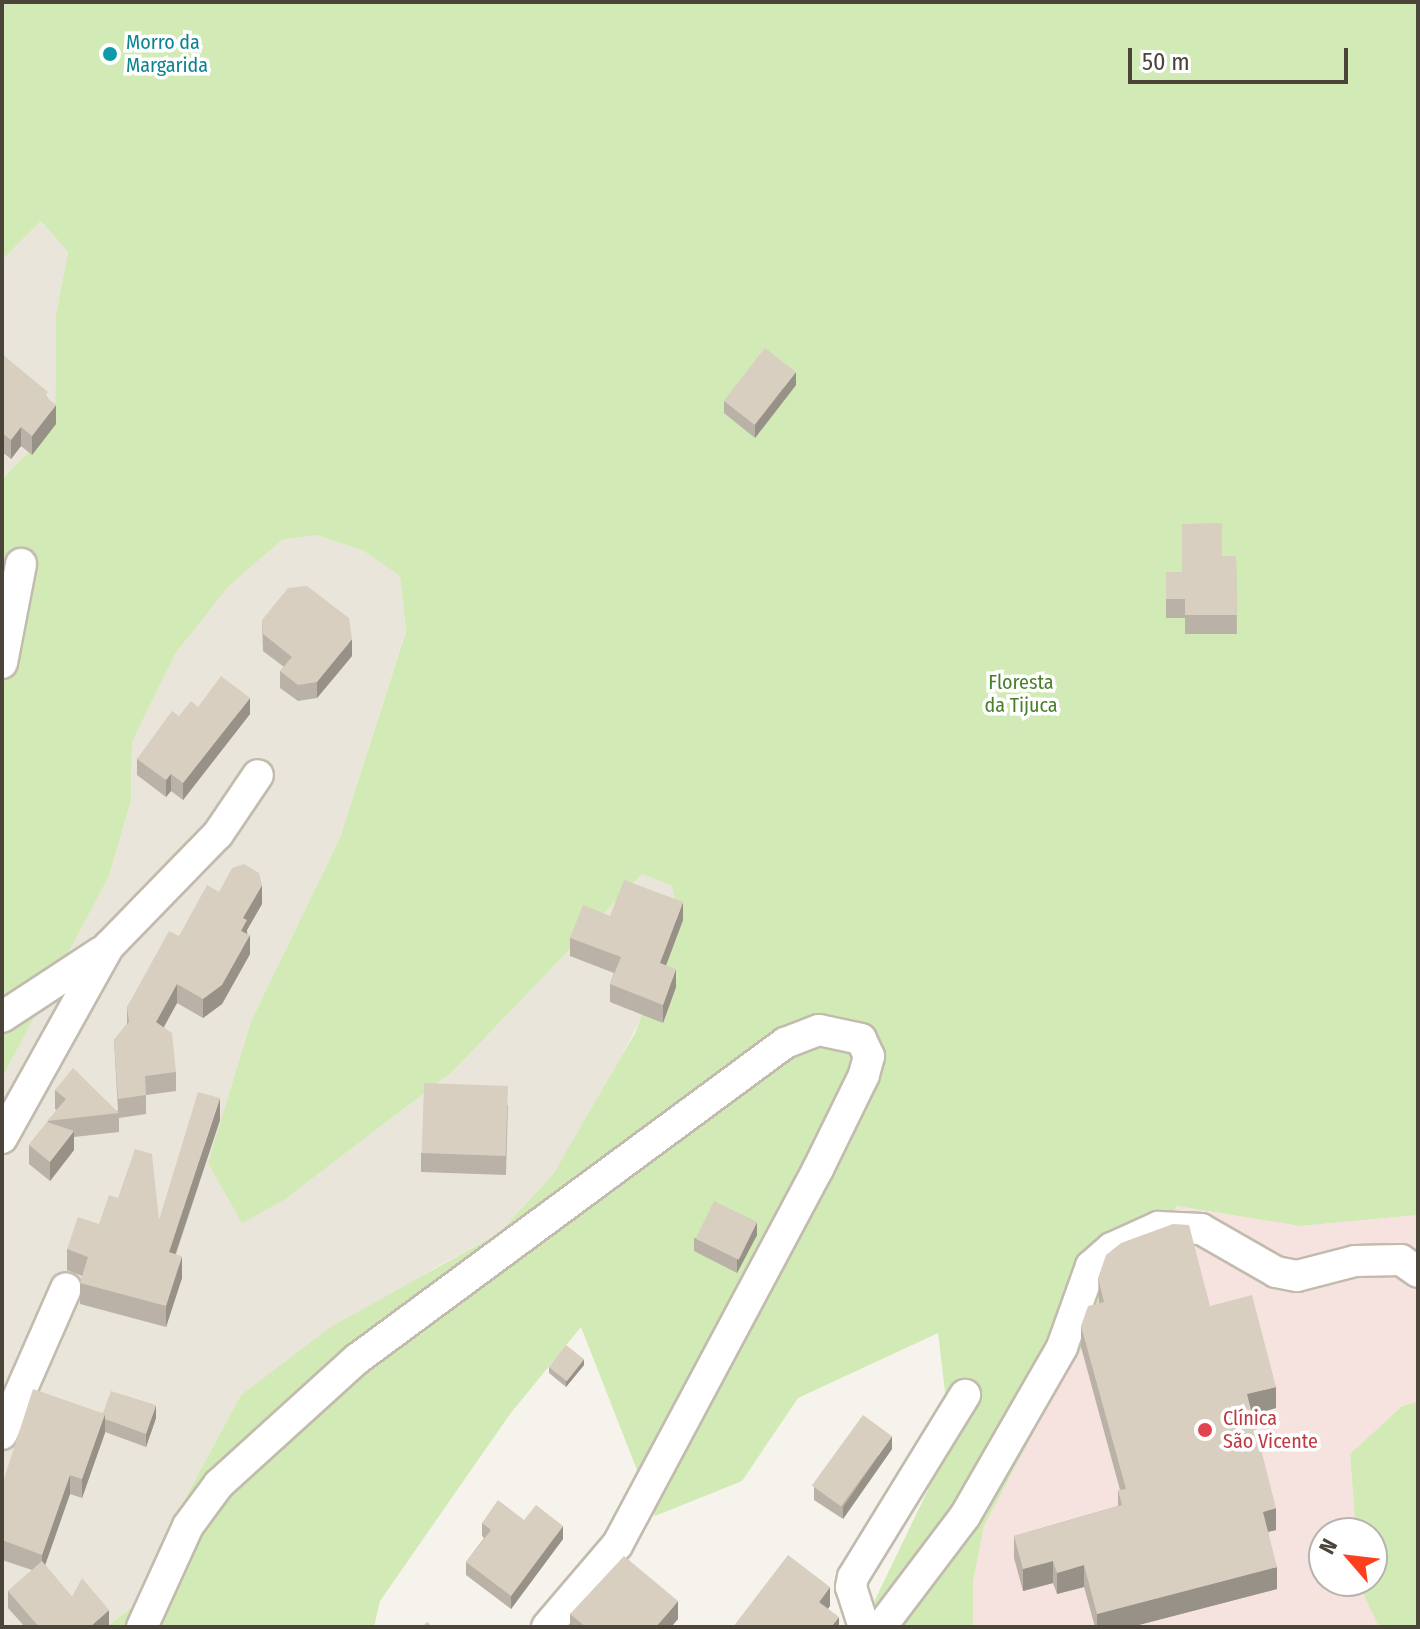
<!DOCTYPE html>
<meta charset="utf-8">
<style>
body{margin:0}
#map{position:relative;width:1420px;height:1629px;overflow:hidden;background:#f6f3ec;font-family:"Fira Sans Condensed",sans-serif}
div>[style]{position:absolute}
.residential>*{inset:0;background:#eae5da}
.medical>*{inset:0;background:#f6e3e0}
.green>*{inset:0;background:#d2eab5}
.roads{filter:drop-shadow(2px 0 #c2bbae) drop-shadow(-2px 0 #c2bbae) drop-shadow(0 2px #c2bbae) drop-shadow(0 -2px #c2bbae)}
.minor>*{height:30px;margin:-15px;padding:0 15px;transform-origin:15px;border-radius:15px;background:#fff}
.wall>*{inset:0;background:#bab2a6}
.shaded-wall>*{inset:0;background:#979187}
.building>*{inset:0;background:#d8cfc1;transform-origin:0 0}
.dots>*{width:22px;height:22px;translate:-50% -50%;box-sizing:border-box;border:4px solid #fff;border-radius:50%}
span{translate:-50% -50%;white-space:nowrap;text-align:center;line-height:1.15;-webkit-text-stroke:7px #fff;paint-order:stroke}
.culture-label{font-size:20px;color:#0d838f}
.left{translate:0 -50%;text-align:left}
.park-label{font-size:20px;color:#4a7f2a}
.health-label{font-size:20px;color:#be3a42}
.frame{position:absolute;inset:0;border:4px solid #4b4439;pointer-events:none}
.north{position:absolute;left:1308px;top:1517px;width:80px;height:80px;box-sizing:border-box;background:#fff;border:2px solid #b7b4b0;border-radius:50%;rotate:298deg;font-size:22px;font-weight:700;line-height:32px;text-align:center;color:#4b4439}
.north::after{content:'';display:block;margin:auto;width:28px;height:36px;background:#fc3f1d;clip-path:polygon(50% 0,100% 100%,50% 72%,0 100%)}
.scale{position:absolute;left:1128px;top:48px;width:220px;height:36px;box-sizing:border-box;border:4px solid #4b4439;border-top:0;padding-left:10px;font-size:24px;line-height:28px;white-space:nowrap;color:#4b4439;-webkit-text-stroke:6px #fff;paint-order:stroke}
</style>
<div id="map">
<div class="residential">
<div style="clip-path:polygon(41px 221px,68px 252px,56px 315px,55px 426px,2px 479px,2px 260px)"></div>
<div style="clip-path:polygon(316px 535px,362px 550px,400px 576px,406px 630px,340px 838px,252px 1019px,242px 1222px,284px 1200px,452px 1072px,642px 874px,672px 886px,678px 922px,657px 987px,598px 1102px,554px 1173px,499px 1233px,433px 1269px,241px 1395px,161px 1543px,148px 1595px,106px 1627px,2px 1627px,2px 1078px,109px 876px,131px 800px,132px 742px,175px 654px,229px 586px,282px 540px)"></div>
</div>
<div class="medical">
<div style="clip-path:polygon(1177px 1206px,1300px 1226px,1418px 1215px,1418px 1401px,1401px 1407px,1350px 1454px,1356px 1533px,1324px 1533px,1324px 1581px,1360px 1581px,1379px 1627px,973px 1627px,973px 1582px,984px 1526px,1059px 1384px)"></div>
</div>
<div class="green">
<div style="clip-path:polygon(2px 2px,1418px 2px,1418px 1215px,1300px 1226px,1177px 1206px,1059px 1384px,984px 1526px,973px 1582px,973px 1627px,862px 1627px,951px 1442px,938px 1333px,798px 1398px,742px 1481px,655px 1516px,581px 1327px,510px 1414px,380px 1601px,374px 1627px,106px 1627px,148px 1595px,161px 1543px,241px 1395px,331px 1327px,499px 1233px,554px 1173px,635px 1033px,678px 922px,672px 886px,642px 874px,452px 1072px,284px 1200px,242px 1223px,208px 1163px,252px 1019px,340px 838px,406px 631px,400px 576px,362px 550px,316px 535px,282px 540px,229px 586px,175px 654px,132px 742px,131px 800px,109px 876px,2px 1078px,2px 479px,55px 426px,56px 315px,68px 252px,41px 221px,2px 260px)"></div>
<div style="clip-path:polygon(1418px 1401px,1418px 1627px,1379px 1627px,1361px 1589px,1360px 1581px,1372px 1581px,1372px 1533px,1356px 1533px,1350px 1454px,1401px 1407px)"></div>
</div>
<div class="roads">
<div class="minor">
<div style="left:2px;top:663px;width:101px;rotate:-79.1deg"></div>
<div style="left:2px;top:1017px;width:118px;rotate:-33.3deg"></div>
<div style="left:2px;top:1138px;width:220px;rotate:-60.9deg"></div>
<div style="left:109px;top:946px;width:156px;rotate:-45.8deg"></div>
<div style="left:218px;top:834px;width:71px;rotate:-55.9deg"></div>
<div style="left:2px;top:1434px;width:159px;rotate:-66.3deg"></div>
<div style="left:142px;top:1627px;width:111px;rotate:-65.5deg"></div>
<div style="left:188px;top:1526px;width:52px;rotate:-53.6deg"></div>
<div style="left:219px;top:1484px;width:186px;rotate:-42.2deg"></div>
<div style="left:357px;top:1359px;width:532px;rotate:-36.44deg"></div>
<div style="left:785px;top:1043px;width:36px;rotate:-21deg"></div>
<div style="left:819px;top:1030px;width:43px;rotate:12.1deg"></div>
<div style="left:861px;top:1039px;width:19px;rotate:65deg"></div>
<div style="left:869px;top:1056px;width:20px;rotate:105deg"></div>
<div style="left:864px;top:1075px;width:105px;rotate:116.1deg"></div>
<div style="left:818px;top:1169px;width:426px;rotate:118.1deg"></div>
<div style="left:617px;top:1545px;width:108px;rotate:130.5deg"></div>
<div style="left:864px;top:1627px;width:42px;rotate:-108deg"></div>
<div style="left:851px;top:1587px;width:10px;rotate:-79deg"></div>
<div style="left:853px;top:1577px;width:214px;rotate:-58.4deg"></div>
<div style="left:881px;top:1627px;width:139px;rotate:-52.9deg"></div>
<div style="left:965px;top:1516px;width:195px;rotate:-60.1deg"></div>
<div style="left:1062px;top:1347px;width:86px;rotate:-70.3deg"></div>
<div style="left:1091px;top:1266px;width:28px;rotate:-41deg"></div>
<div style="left:1112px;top:1248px;width:51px;rotate:-24.5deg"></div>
<div style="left:1158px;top:1227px;width:43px;rotate:2.7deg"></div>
<div style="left:1201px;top:1229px;width:86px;rotate:29.8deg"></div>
<div style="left:1276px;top:1272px;width:21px;rotate:11deg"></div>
<div style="left:1297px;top:1276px;width:60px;rotate:-14.5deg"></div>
<div style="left:1355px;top:1261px;width:46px;rotate:-1.2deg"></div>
<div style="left:1401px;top:1260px;width:21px;rotate:35deg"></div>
</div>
</div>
<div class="wall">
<div style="clip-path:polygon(2px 354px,48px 398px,56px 424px,32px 455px,21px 446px,11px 459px,2px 452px)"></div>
<div style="clip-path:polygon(796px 385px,755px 438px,724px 413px,724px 401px)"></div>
<div style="clip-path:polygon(1222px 556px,1236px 556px,1237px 634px,1185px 634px,1185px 618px,1166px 618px,1166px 572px,1182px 572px)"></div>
<div style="clip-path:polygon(262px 620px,352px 656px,317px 698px,298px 701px,280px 688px,280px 671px,284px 667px,263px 651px)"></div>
<div style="clip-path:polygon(198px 707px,250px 714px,183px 800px,171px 791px,166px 797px,137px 775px,137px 759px,179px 716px)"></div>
<div style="clip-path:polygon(219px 892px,262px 904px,247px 930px,250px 954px,222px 1004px,203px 1018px,177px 1003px,164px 1027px,176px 1072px,176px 1091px,146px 1095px,146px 1114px,119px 1118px,119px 1132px,74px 1137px,74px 1150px,50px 1181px,29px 1164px,29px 1145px,57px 1110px,55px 1109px,55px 1090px,118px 1111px,114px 1040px,127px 1024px,127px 1007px,179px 936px)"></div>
<div style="clip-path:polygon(610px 916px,683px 920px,666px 966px,676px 987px,663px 1023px,610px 1002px,610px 984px,614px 973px,570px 956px,570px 938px)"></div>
<div style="clip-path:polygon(508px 1105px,506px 1175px,421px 1172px,421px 1153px)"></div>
<div style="clip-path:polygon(220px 1120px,176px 1254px,182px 1278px,166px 1327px,80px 1304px,80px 1283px,82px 1276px,67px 1270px,67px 1249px,99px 1224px,159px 1220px)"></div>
<div style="clip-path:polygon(757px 1235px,737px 1273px,694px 1251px,694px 1238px)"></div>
<div style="clip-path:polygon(1098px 1278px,1210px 1306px,1276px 1408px,1252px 1415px,1276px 1530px,1268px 1532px,1277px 1589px,1131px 1627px,1095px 1627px,1084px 1587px,1057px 1594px,1053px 1583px,1023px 1591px,1014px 1558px,1014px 1536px,1118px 1506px,1118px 1490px,1120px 1490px,1081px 1347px,1081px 1326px,1099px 1303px)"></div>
<div style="clip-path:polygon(584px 1365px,566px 1387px,549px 1373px,549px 1367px)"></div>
<div style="clip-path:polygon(103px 1413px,156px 1418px,146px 1447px,105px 1432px,82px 1498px,70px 1494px,45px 1565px,72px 1597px,109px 1626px,25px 1627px,8px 1608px,8px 1591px,32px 1570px,2px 1560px,2px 1485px)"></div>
<div style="clip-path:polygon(892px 1449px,843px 1519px,814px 1500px,814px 1487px)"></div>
<div style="clip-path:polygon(524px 1520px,563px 1539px,511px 1609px,466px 1575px,466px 1562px,484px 1538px,482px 1536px,482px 1523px)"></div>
<div style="clip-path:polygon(570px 1614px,678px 1619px,671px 1627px,570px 1627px)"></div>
</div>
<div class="shaded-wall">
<div style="clip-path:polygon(796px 372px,796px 385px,755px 438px,755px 425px)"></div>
<div style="clip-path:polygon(56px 405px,56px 424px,32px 455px,32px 436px)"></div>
<div style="clip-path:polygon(21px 427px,21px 446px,11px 459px,11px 440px)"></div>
<div style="clip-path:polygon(352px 639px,352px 656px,317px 698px,317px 682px)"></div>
<div style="clip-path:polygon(250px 698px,250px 714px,183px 800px,183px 783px)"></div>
<div style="clip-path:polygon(171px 774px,171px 791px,166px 797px,166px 780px)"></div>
<div style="clip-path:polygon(262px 885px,262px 904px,247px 930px,247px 939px,241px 931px,243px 918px)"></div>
<div style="clip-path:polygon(683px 902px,683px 920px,660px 981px,660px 963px)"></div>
<div style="clip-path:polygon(250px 935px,250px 954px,222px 1004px,203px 1018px,203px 999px)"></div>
<div style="clip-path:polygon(676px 969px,676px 987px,663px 1023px,663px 1005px)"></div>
<div style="clip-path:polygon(177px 984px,177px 1003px,156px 1041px,156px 1022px)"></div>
<div style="clip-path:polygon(220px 1098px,220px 1120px,169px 1273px,169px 1252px)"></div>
<div style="clip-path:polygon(74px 1131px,74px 1150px,50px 1181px,50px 1162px)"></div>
<div style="clip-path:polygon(757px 1222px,757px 1235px,737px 1273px,737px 1260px)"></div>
<div style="clip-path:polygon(182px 1256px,182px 1278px,166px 1327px,166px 1306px)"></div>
<div style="clip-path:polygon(584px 1359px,584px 1365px,566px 1387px,566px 1380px)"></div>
<div style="clip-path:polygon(1276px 1387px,1276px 1408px,1247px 1416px,1247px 1394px)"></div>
<div style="clip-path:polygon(156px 1405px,156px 1418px,146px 1447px,146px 1434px)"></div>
<div style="clip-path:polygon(105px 1414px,105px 1433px,82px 1498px,82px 1479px)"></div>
<div style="clip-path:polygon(892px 1436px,892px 1449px,843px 1519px,843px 1507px)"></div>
<div style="clip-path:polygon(70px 1475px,70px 1494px,42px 1574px,42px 1555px)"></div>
<div style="clip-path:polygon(1276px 1508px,1276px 1530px,1263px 1533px,1263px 1512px)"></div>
<div style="clip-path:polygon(563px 1526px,563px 1539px,511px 1609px,511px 1596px)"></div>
<div style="clip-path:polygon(1053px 1561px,1053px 1583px,1023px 1591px,1023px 1569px)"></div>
<div style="clip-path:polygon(1084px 1565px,1084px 1587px,1057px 1594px,1057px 1573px)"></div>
<div style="clip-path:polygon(1277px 1567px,1277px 1589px,1131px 1627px,1097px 1627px,1097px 1614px)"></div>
<div style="clip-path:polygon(830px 1587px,830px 1606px,819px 1621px,819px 1602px)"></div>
<div style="clip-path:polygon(678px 1601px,678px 1619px,671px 1627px,656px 1627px)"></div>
<div style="clip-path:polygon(109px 1610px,109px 1626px,90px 1627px)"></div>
<div style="clip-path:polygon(839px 1617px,839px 1627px,831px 1627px)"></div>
</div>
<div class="building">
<div style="left:765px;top:348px;width:39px;height:67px;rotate:38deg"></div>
<div style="clip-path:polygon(2px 354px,48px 392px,45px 396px,56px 405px,32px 436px,21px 427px,11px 440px,2px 433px)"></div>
<div style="clip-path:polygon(1222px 523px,1222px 556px,1236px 556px,1237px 615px,1185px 615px,1185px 599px,1166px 599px,1166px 572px,1182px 572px,1182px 524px)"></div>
<div style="clip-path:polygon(307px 586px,349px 618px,352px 639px,317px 682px,298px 685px,280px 671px,292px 657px,263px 634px,262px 620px,288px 588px)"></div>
<div style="clip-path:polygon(221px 676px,250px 698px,183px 783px,171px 774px,166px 780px,137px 759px,172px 711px,179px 716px,191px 701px,198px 707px)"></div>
<div style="clip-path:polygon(244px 864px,259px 873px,262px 885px,243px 918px,247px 920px,241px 931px,250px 935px,222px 985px,203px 999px,177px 984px,156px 1022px,172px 1033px,176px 1072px,145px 1076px,146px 1095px,118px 1099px,114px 1040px,129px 1022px,127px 1007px,169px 931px,179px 936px,207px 885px,219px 892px,232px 868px)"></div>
<div style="clip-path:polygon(624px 880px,683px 902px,660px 963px,676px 969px,663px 1005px,610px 984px,621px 957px,570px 938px,583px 905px,610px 916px)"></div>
<div style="clip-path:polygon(73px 1068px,119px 1113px,47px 1121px,66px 1099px,55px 1090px)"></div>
<div style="left:508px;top:1086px;width:70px;height:84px;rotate:92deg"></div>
<div style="clip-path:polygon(198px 1092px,220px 1098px,169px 1252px,182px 1256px,166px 1306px,80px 1283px,88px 1257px,67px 1249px,78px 1217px,99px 1224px,109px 1195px,118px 1198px,135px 1149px,152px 1154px,159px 1220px)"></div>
<div style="clip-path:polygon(47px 1122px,74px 1131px,50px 1162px,29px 1145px)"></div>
<div style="left:714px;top:1201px;width:48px;height:42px;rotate:26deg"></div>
<div style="clip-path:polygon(1173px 1224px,1189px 1225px,1210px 1306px,1252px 1295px,1276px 1387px,1247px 1394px,1276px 1508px,1263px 1512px,1277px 1567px,1097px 1614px,1084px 1565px,1057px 1573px,1053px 1561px,1023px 1569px,1014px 1536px,1122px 1505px,1118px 1490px,1126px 1489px,1081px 1326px,1088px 1306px,1104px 1302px,1098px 1278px,1106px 1255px,1121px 1243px)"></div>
<div style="left:566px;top:1345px;width:23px;height:28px;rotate:38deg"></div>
<div style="clip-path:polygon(33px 1389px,105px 1414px,82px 1479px,70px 1475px,42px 1555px,2px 1540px,2px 1485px)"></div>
<div style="clip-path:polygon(111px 1391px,156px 1405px,146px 1434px,105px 1419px,105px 1414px,103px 1413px)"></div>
<div style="left:863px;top:1415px;width:36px;height:87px;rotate:36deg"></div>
<div style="clip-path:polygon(498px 1500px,524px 1520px,536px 1505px,563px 1526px,511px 1596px,466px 1562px,491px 1530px,482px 1523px)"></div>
<div style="clip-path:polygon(788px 1555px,830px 1587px,819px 1602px,839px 1617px,831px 1627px,733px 1627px)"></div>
<div style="clip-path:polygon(624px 1556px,678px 1601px,656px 1627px,586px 1627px,570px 1614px)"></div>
<div style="clip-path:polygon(42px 1561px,72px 1597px,82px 1578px,109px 1610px,90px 1627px,39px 1627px,8px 1591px)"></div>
<div style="clip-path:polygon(427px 1622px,433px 1627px,422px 1627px)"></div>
</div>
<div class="dots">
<div style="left:110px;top:54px;background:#0f9aa8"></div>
<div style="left:1205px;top:1430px;background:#e0444e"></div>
</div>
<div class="culture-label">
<span class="left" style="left:126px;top:54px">Morro da<br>Margarida</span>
</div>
<div class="park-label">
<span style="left:1021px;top:694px">Floresta<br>da Tijuca</span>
</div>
<div class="health-label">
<span class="left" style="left:1223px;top:1430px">Clínica<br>São Vicente</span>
</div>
<div class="frame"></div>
<div class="north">N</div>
<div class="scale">50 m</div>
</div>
